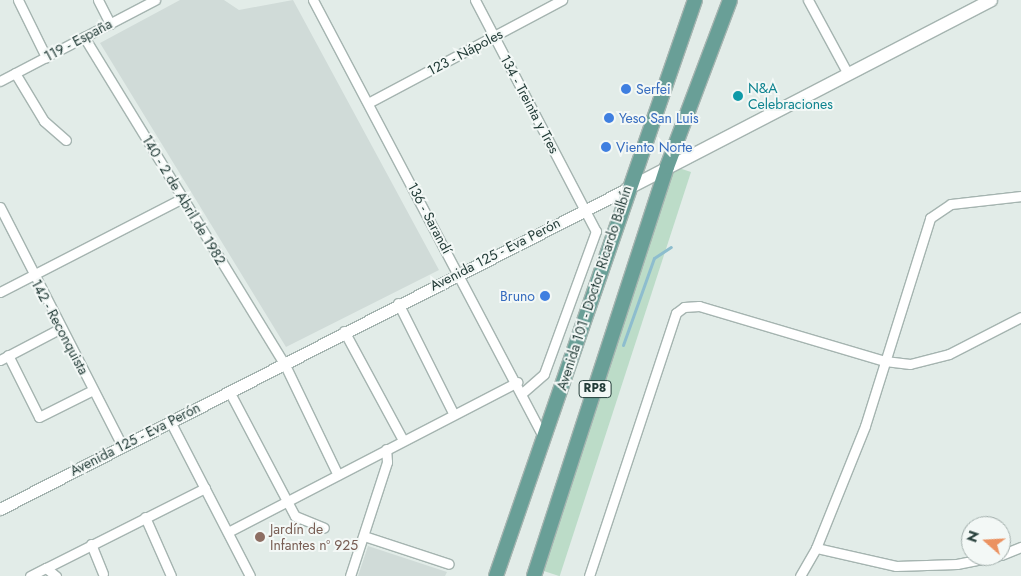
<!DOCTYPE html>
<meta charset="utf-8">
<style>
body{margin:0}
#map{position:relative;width:1021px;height:576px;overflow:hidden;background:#e2ece8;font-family:Jost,sans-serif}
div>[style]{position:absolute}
.built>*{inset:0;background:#d0dbd8}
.green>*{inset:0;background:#bcdcc8;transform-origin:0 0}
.stream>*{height:3px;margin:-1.5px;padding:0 1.5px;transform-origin:1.5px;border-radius:1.5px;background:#8dbdce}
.roads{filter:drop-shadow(1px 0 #a5b4b0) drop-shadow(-1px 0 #a5b4b0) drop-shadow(0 1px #a5b4b0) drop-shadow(0 -1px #a5b4b0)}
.minor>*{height:9px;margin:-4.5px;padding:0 4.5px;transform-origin:4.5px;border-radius:4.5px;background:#fff}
.tertiary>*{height:11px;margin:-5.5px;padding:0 5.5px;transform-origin:5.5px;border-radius:5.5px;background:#fff}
.secondary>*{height:12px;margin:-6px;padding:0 6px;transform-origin:6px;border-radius:6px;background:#fff}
.primary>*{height:14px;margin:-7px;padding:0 7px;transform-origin:7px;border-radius:7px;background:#699f97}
.dots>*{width:14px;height:14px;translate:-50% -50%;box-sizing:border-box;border:2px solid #f3f8f6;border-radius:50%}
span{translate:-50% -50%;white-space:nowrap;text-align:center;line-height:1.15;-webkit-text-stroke:4px #f3f8f6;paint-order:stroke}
.shield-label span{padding:1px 4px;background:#f3f8f6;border:1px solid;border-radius:4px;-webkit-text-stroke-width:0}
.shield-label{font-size:12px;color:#233c38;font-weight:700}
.street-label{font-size:14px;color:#233c38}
.culture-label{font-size:14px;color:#0d838f}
.left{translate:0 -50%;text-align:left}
.shop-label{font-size:14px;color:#366cbe}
.right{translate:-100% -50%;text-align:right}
.education-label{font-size:14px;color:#785e54}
.north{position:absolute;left:961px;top:516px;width:50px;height:50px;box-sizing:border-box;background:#f3f8f6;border:1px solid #a0adaa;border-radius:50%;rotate:289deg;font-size:14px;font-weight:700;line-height:20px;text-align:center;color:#233c38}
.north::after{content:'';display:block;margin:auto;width:18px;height:22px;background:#eb9261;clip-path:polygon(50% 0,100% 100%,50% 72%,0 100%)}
</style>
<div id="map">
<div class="built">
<div style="clip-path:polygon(180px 0,224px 0,239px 10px,293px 0,439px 270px,286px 347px,100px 43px)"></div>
<div style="clip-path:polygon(368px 546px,447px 572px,445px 576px,358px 576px)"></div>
</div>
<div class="green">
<div style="left:691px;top:172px;width:425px;height:24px;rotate:108deg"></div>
</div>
<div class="stream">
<div style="left:623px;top:345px;width:92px;rotate:-70.4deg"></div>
<div style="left:654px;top:258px;width:20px;rotate:-33deg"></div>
</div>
<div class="roads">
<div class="minor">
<div style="left:18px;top:0;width:64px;rotate:63.8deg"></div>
<div style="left:98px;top:0;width:27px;rotate:63deg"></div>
<div style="left:313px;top:0;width:495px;rotate:62.2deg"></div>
<div style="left:475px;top:0;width:261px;rotate:62.4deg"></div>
<div style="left:596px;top:231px;width:152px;rotate:110deg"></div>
<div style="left:544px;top:374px;width:29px;rotate:139deg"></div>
<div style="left:808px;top:0;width:82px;rotate:61.6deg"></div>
<div style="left:84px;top:37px;width:382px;rotate:58.5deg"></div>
<div style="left:284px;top:363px;width:124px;rotate:64.3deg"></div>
<div style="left:15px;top:73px;width:56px;rotate:58.9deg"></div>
<div style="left:44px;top:121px;width:29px;rotate:41deg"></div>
<div style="left:0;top:81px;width:175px;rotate:-27.6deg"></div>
<div style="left:368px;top:103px;width:220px;rotate:-28deg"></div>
<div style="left:0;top:207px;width:267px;rotate:62.9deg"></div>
<div style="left:0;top:292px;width:206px;rotate:-27.2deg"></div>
<div style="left:398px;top:303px;width:123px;rotate:63.4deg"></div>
<div style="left:344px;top:331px;width:124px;rotate:61.6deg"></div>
<div style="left:8px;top:355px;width:69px;rotate:63.4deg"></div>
<div style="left:39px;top:417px;width:60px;rotate:-26.6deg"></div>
<div style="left:0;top:360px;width:69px;rotate:-27.7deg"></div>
<div style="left:229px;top:391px;width:141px;rotate:62.2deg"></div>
<div style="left:295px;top:516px;width:31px;rotate:22deg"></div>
<div style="left:170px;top:421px;width:174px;rotate:62.7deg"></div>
<div style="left:145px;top:517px;width:64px;rotate:66.2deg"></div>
<div style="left:228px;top:532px;width:326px;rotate:-27.4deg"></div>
<div style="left:364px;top:536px;width:89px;rotate:18.2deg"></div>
<div style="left:91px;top:544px;width:32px;rotate:68deg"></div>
<div style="left:1001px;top:555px;width:22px;rotate:-22deg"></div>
<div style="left:997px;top:556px;width:41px;rotate:168.7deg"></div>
<div style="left:957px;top:564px;width:61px;rotate:178.1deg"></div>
<div style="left:896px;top:566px;width:82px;rotate:-167.3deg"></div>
<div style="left:816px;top:548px;width:131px;rotate:-68.1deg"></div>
<div style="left:865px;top:426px;width:218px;rotate:-72.6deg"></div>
<div style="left:930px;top:218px;width:25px;rotate:-34deg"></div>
<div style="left:951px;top:204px;width:70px;rotate:-6.5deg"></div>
<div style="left:46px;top:568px;width:178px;rotate:-26.7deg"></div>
<div style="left:30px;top:576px;width:18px;rotate:-27deg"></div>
<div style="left:46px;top:568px;width:13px;rotate:39deg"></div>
<div style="left:350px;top:576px;width:120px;rotate:-72deg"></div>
<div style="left:387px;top:462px;width:13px;rotate:-94deg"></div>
<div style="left:589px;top:576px;width:277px;rotate:-71.7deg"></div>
<div style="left:676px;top:313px;width:10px;rotate:-37deg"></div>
<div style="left:684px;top:307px;width:15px;rotate:-4deg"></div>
<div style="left:699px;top:306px;width:194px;rotate:16.5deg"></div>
<div style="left:885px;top:361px;width:25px;rotate:7deg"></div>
<div style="left:910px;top:364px;width:40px;rotate:-14.4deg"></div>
<div style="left:949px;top:354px;width:81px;rotate:-27.2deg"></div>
<div style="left:800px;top:576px;width:32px;rotate:-60deg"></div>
</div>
<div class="tertiary">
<div style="left:0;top:509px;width:704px;rotate:-27.04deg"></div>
</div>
<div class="secondary">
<div style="left:627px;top:189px;width:410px;rotate:-27.4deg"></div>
</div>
<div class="primary">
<div style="left:496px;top:576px;width:609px;rotate:-70.94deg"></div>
<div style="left:534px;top:576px;width:430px;rotate:-72deg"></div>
<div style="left:667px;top:167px;width:178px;rotate:-69.3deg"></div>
</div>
</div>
<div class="dots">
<div style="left:626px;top:89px;background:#3f7fe0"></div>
<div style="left:738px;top:96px;background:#0f9aa8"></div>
<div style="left:609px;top:118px;background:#3f7fe0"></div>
<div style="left:606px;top:147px;background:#3f7fe0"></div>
<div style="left:545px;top:296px;background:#3f7fe0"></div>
<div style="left:260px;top:537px;background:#8d6e63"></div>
</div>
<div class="shield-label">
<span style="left:595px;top:389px">RP8</span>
</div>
<div class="street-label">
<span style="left:78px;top:40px;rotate:-28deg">119 - España</span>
<span style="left:465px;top:52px;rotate:-28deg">123 - Nápoles</span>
<span style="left:530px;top:104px;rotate:62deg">134 - Treinta y Tres</span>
<span style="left:184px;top:200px;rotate:59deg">140 - 2 de Abril de 1982</span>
<span style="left:430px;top:218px;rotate:62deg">136 - Sarandí</span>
<span style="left:495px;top:254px;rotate:-27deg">Avenida 125 - Eva Perón</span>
<span style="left:594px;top:288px;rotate:-72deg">Avenida 101 - Doctor Ricardo Balbín</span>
<span style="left:60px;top:327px;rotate:62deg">142 - Reconquista</span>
<span style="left:135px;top:439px;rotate:-27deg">Avenida 125 - Eva Perón</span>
</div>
<div class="culture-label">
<span class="left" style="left:748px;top:96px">N&amp;A<br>Celebraciones</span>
</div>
<div class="shop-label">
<span class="left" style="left:636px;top:89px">Serfei</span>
<span class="left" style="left:619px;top:118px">Yeso San Luis</span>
<span class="left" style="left:616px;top:147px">Viento Norte</span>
<span class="right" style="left:535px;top:296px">Bruno</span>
</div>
<div class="education-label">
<span class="left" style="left:270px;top:537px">Jardín de<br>Infantes nº 925</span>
</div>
<div class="north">N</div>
</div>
